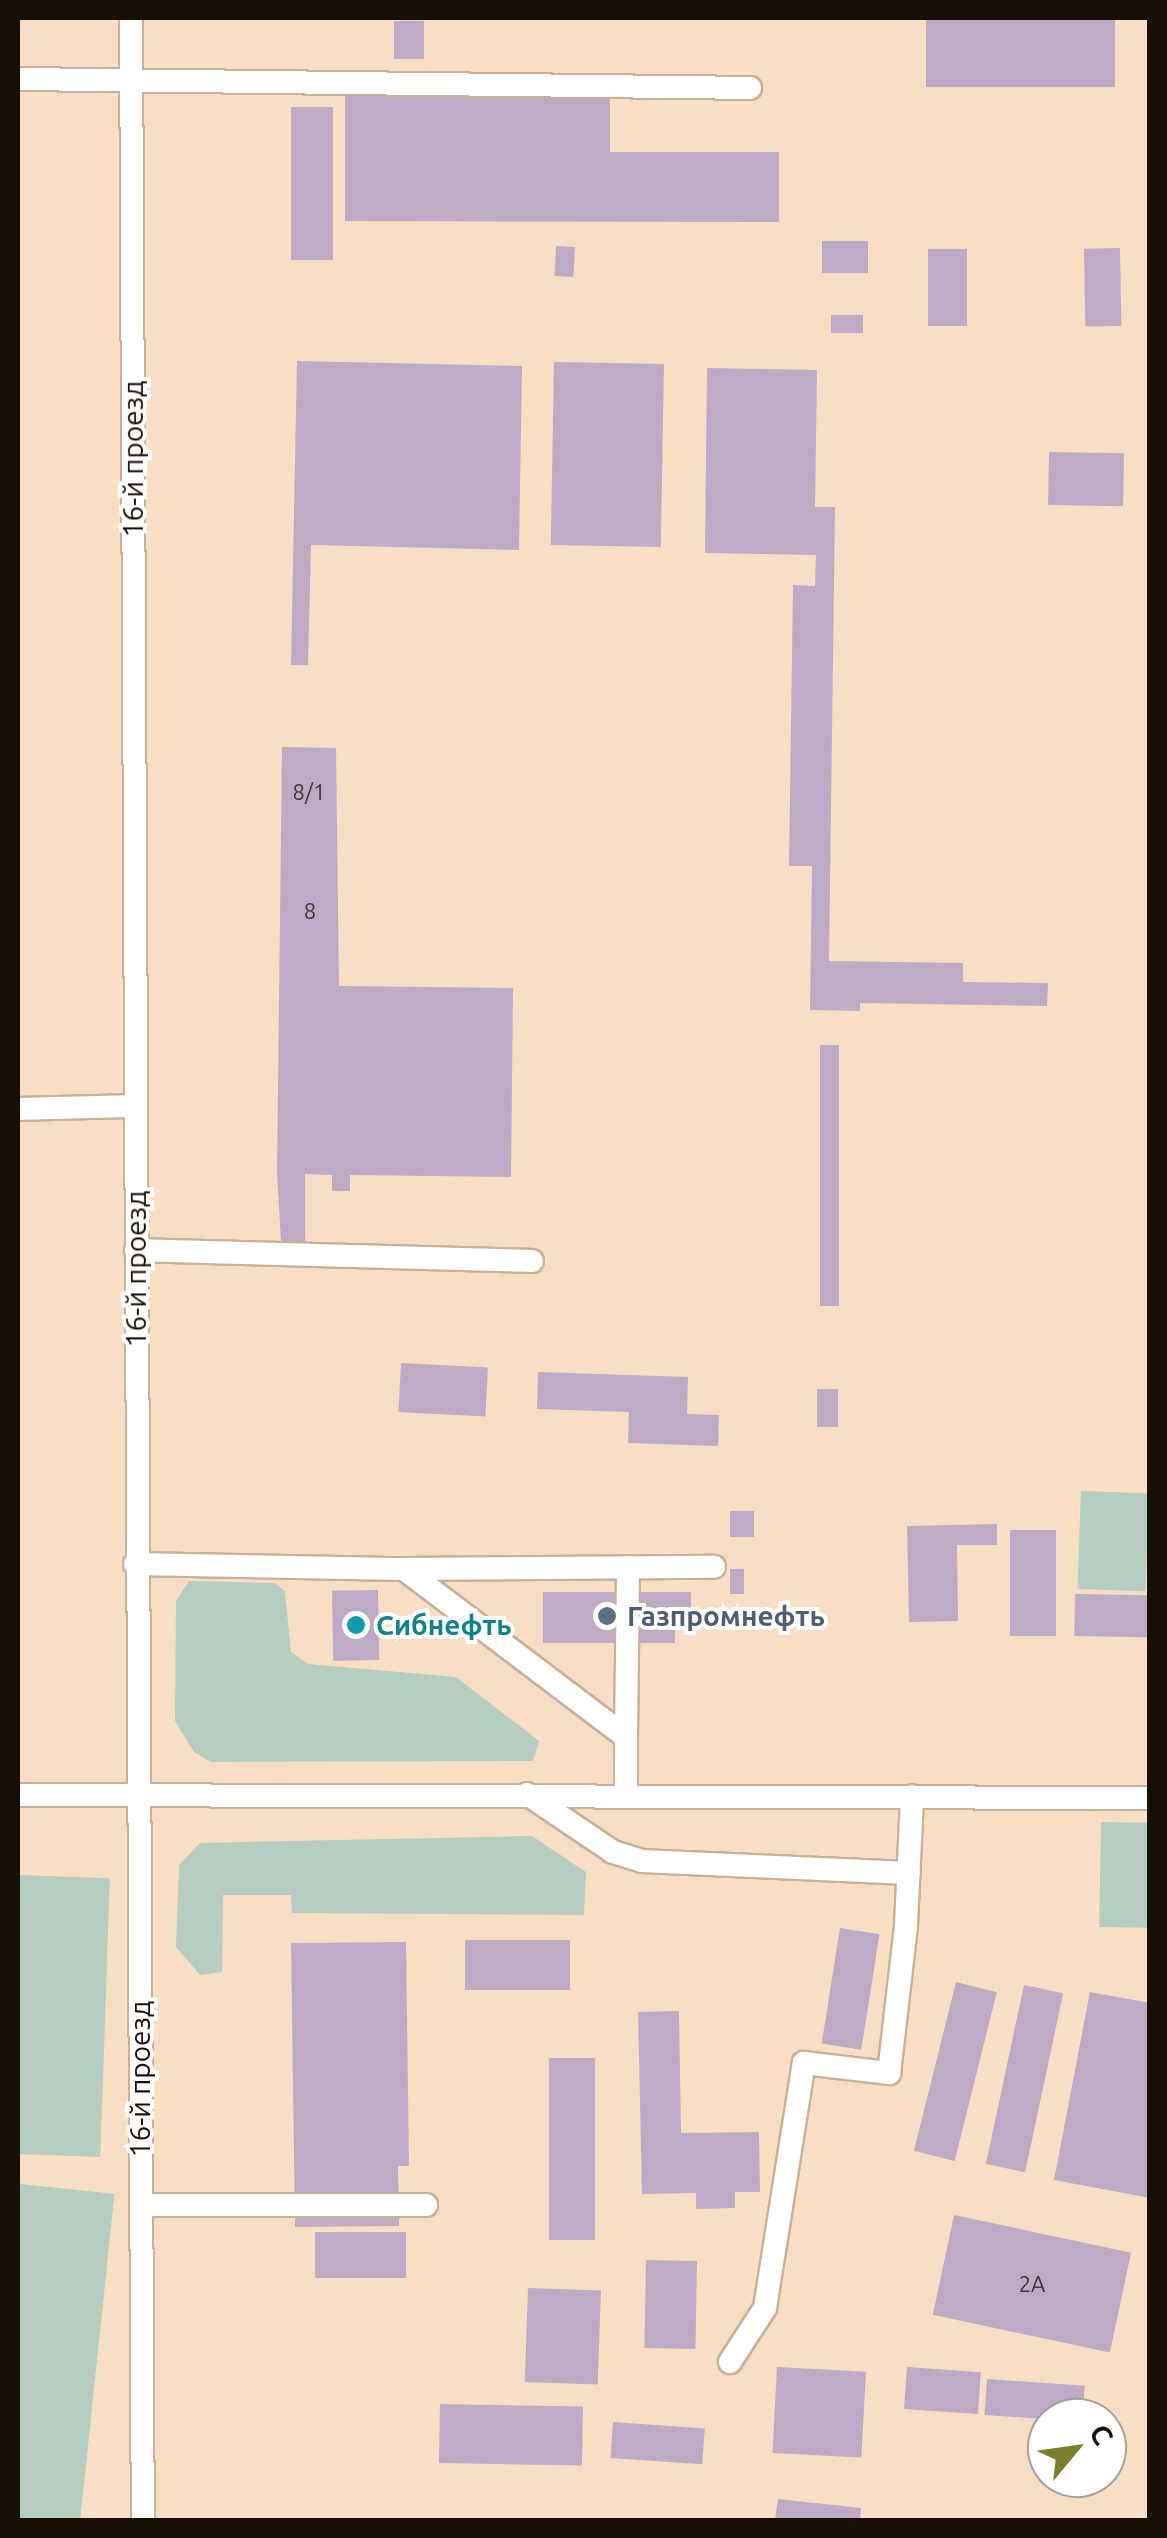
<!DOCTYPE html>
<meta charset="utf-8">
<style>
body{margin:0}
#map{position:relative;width:1167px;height:2538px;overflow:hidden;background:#f8dec4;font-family:Ubuntu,sans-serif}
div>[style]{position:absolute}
.green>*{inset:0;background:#b6cdc2;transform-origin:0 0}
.building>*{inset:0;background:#bdabc5;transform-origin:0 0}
.roads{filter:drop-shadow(2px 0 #c9b098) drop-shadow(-2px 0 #c9b098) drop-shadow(0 2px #c9b098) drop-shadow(0 -2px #c9b098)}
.minor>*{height:22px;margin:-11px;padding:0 11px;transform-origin:11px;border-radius:11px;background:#fff}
.dots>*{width:28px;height:28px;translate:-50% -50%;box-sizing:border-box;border:5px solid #fff;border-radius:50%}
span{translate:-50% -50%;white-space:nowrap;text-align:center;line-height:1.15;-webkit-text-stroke:8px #fff;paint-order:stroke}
.number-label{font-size:22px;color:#403636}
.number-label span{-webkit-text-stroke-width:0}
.street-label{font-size:28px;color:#170f06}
.service-label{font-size:28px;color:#4e5e75;font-weight:700}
.left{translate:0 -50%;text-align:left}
.culture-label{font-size:28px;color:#0d838f;font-weight:700}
.frame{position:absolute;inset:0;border:20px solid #170f06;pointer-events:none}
.north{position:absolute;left:1027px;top:2398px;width:100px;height:100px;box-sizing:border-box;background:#fff;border:2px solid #a29f9b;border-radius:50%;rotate:61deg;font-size:28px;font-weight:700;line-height:40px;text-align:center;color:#170f06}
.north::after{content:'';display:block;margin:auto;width:35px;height:45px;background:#787e29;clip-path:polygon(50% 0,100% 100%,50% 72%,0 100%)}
</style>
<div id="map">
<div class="green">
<div style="left:1081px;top:1491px;width:68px;height:98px;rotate:2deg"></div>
<div style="clip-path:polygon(189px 1581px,275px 1583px,285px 1591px,291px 1652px,308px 1664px,456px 1677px,539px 1741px,533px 1761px,211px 1762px,194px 1752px,175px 1721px,176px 1601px)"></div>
<div style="left:1101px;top:1822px;width:48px;height:105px;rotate:1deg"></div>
<div style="clip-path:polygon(532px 1836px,586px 1872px,584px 1915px,292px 1913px,291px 1895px,223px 1895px,222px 1972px,200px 1975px,176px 1947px,179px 1865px,200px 1843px)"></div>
<div style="left:18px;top:1875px;width:92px;height:279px;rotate:2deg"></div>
<div style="left:20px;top:2184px;width:95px;height:336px;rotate:6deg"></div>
</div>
<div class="building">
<div style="left:926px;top:18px;width:189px;height:69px"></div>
<div style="left:394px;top:21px;width:30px;height:38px"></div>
<div style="clip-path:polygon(345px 96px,610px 96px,610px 152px,779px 152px,779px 222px,345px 221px)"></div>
<div style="left:291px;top:107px;width:42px;height:153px"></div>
<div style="left:822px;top:241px;width:46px;height:32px"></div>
<div style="left:556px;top:246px;width:19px;height:30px;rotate:3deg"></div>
<div style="left:1120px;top:248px;width:78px;height:36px;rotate:89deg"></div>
<div style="left:967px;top:249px;width:77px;height:39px;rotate:90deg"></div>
<div style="left:831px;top:315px;width:32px;height:18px"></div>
<div style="clip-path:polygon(297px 361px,522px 366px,519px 550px,311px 545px,308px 665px,291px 665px)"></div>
<div style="left:554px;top:362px;width:110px;height:183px;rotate:1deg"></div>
<div style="clip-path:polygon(707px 368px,817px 370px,815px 507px,835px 507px,829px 961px,963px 963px,963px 982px,1048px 983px,1047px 1006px,860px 1003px,860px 1011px,810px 1010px,812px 866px,789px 866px,793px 585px,815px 586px,816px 555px,705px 553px)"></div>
<div style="left:1049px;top:452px;width:75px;height:53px;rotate:1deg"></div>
<div style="clip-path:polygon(282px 747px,336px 748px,339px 986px,513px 988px,511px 1177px,350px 1175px,350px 1191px,332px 1191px,332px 1175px,305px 1174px,305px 1242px,281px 1241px,277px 1174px)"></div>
<div style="left:820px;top:1045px;width:19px;height:261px"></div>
<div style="left:401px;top:1363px;width:87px;height:49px;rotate:3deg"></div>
<div style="clip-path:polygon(538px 1372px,688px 1377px,687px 1414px,719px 1415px,718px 1446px,628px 1443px,629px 1412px,537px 1409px)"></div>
<div style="left:817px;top:1389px;width:21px;height:38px"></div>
<div style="left:730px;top:1511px;width:24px;height:26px"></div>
<div style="clip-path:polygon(997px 1524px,997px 1545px,957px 1545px,958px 1621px,909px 1622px,907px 1526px)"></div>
<div style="left:1010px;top:1530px;width:46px;height:106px"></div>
<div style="left:744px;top:1569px;width:25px;height:14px;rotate:90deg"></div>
<div style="left:378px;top:1590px;width:70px;height:46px;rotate:89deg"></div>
<div style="clip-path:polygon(543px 1592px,691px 1592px,691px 1615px,675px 1615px,675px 1643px,543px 1643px)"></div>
<div style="left:1075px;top:1594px;width:75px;height:42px;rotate:1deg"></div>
<div style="left:840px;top:1928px;width:40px;height:117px;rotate:9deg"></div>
<div style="left:465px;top:1940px;width:105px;height:50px"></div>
<div style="clip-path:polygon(406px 1942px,409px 2166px,398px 2166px,399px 2226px,295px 2227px,291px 1943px)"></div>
<div style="left:956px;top:1982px;width:42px;height:174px;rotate:14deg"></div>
<div style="left:1024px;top:1985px;width:40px;height:183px;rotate:12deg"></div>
<div style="clip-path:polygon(1090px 1992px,1150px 2003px,1150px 2198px,1054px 2180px)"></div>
<div style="clip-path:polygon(679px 2011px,681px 2133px,759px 2132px,760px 2192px,735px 2192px,735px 2208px,696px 2209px,696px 2193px,642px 2194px,638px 2012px)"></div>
<div style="left:549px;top:2058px;width:46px;height:182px"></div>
<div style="left:954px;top:2215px;width:181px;height:102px;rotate:12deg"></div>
<div style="left:406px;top:2232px;width:46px;height:91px;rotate:90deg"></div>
<div style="left:646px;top:2260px;width:51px;height:88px;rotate:1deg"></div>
<div style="left:528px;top:2288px;width:73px;height:94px;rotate:2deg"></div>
<div style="left:777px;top:2367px;width:89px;height:86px;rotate:3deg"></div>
<div style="left:907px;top:2367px;width:74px;height:42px;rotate:4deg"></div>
<div style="left:987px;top:2379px;width:98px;height:36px;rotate:4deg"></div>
<div style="left:440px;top:2404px;width:143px;height:59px;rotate:1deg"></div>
<div style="left:613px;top:2422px;width:92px;height:36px;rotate:4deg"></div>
<div style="clip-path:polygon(778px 2499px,861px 2508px,860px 2520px,775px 2520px)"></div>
</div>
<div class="roads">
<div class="minor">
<div style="left:131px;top:18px;width:2502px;rotate:89.73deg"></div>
<div style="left:18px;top:79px;width:732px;rotate:0.7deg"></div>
<div style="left:18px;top:1109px;width:118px;rotate:-1.5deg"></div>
<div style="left:136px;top:1250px;width:396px;rotate:1.6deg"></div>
<div style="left:135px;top:1564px;width:269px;rotate:1.1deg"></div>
<div style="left:404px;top:1569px;width:278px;rotate:37.1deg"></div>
<div style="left:626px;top:1737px;width:58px;rotate:90deg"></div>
<div style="left:404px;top:1569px;width:310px;rotate:-0.4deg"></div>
<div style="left:626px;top:1737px;width:170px;rotate:-89.3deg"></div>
<div style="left:527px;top:1794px;width:104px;rotate:34deg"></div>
<div style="left:613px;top:1852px;width:30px;rotate:17deg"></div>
<div style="left:642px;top:1861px;width:267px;rotate:2.6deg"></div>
<div style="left:18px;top:1795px;width:1132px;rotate:0.15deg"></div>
<div style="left:141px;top:2205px;width:285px"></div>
<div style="left:730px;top:2362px;width:64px;rotate:-57.1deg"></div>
<div style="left:765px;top:2308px;width:248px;rotate:-81deg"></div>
<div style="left:804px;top:2063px;width:86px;rotate:6.7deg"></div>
<div style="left:889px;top:2073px;width:149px;rotate:-83.4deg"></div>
<div style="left:906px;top:1925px;width:129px;rotate:-87.3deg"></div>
</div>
</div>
<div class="dots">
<div style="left:607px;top:1616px;background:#5c6f8a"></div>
<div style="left:356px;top:1625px;background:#0f9aa8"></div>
</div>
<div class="number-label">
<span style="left:309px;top:792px">8/1</span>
<span style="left:310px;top:911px">8</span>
<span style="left:1032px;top:2284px">2А</span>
</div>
<div class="street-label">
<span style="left:133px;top:459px;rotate:-90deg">16-й проезд</span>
<span style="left:136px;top:1269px;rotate:-90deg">16-й проезд</span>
<span style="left:140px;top:2079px;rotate:-90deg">16-й проезд</span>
</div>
<div class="service-label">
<span class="left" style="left:627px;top:1616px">Газпромнефть</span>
</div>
<div class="culture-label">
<span class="left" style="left:376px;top:1625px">Сибнефть</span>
</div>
<div class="frame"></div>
<div class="north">С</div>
</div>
